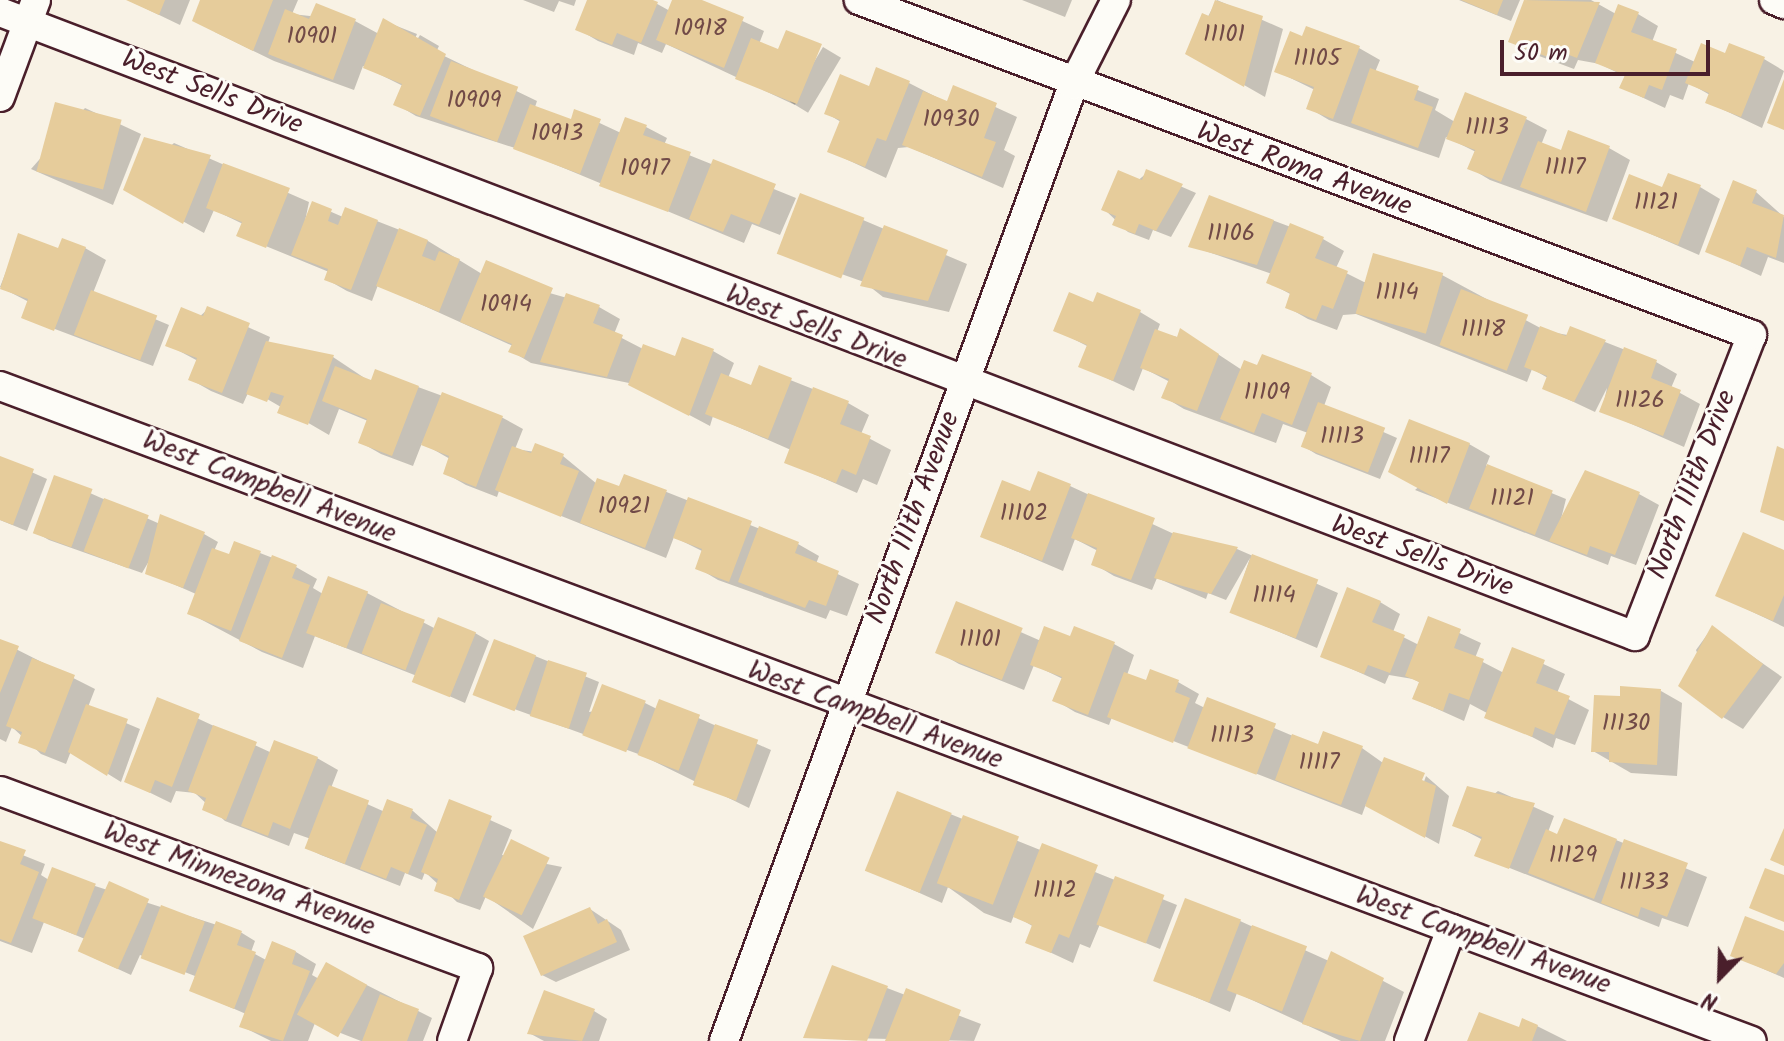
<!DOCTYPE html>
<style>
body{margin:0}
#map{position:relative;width:1784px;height:1041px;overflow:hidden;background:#f8f2e5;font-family:Kalam,sans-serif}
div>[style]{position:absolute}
.shadow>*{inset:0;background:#0003;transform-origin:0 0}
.building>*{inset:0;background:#e6cc9b;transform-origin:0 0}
.roads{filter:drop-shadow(2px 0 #4a1f2b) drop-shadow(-2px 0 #4a1f2b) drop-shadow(0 2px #4a1f2b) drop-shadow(0 -2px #4a1f2b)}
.minor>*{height:28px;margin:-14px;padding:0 14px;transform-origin:14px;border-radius:14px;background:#fdfcf7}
span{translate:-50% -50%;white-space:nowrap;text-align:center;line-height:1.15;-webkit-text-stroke:6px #fdfcf7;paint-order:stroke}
.number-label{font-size:24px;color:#714a47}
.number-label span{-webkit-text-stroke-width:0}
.street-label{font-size:28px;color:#4a1f2b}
.north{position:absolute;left:1680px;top:937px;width:80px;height:80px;-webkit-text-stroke:6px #fdfcf7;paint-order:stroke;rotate:203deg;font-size:22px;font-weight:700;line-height:32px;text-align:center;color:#4a1f2b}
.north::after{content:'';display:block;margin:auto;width:28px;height:36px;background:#4a1f2b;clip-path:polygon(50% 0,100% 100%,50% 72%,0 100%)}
.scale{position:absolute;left:1500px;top:40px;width:210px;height:36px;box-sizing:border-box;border:4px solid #4a1f2b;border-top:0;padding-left:10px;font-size:24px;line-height:28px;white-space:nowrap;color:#4a1f2b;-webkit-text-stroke:6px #fdfcf7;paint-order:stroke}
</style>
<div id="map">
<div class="shadow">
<div style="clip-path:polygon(128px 0,190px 0,180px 25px)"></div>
<div style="clip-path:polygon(202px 0,298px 0,292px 14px,355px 21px,379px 34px,384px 21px,417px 34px,410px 51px,420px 35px,439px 46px,436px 52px,537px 101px,535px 107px,572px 121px,576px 112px,621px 133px,646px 127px,667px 138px,664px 145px,796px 198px,780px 235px,752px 224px,744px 243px,518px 149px,416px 116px,396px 104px,403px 86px,363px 66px,354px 90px,274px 61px,215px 32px)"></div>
<div style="clip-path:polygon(523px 0,576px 0,574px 6px,559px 1px,554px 12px)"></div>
<div style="clip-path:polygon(589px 0,650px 0,670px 11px,675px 0,697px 0,764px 31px,759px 44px,780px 52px,819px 45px,795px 105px,666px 44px,662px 53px,638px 43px,634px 55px,598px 41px,578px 29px)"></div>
<div style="clip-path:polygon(1022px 0,1072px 0,1065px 17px)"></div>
<div style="clip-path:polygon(1217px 0,1283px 29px,1265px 97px,1188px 53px)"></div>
<div style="clip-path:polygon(1459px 0,1520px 0,1511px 21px)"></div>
<div style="clip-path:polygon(1527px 0,1591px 0,1616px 14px,1638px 14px,1658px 26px,1652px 42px,1695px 62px,1764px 59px,1784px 71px,1762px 128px,1707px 102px,1710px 95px,1689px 83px,1683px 100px,1670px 95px,1665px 108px,1622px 88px,1626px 77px,1600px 64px,1578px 60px,1574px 69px,1531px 53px,1510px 41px)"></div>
<div style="left:823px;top:47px;width:21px;height:64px;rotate:31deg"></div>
<div style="clip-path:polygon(1359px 48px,1380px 60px,1375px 72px,1439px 99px,1435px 110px,1455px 122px,1526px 119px,1547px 130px,1541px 145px,1562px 153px,1609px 148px,1630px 160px,1607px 222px,1490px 180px,1470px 168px,1476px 152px,1446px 137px,1439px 158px,1329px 120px,1309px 108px,1315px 90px,1276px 71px)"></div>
<div style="clip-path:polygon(909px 83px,948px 103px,954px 88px,1017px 117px,1004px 150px,1015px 156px,1003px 188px,909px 147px,898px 148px,886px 178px,829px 151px,841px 122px,826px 113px,870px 88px)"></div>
<div style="clip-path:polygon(85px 108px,141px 134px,113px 205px,31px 169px)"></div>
<div style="clip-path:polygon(174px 143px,309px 202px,304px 226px,313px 204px,343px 217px,346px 209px,428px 241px,482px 274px,599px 307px,620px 319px,614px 334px,643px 349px,676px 358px,713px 351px,734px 363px,728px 378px,752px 388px,760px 368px,848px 403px,869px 415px,861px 434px,891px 450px,877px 485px,863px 479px,857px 493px,787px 462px,791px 450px,713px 416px,710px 426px,629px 383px,531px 363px,511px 351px,513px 346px,378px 285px,372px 301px,347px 291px,326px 279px,329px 272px,239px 235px,243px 224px,214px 210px,204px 233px,125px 189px)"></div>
<div style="clip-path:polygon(1148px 172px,1196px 193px,1171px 237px,1153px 230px,1149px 240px,1128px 232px,1104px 209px)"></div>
<div style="clip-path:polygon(1700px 187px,1720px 199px,1699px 255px,1614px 218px,1664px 190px)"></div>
<div style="clip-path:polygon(1756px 192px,1784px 217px,1784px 263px,1768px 257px,1761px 276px,1707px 251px)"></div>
<div style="clip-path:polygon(1210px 197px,1323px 239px,1344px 251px,1336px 268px,1364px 282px,1442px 275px,1546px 331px,1605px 342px,1656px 362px,1677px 374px,1671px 388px,1700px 404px,1684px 447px,1602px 411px,1607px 388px,1595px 412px,1544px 388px,1548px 378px,1532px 369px,1527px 382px,1356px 314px,1343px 315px,1337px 330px,1308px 319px,1287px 307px,1292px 295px,1268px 282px,1272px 274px,1191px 246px)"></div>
<div style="clip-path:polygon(863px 220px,967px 264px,949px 312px,883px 297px,864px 282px,779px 252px)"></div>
<div style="clip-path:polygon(20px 236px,60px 251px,85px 248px,106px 260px,93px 293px,169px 325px,153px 366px,23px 317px,29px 302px,0 287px)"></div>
<div style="clip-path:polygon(1094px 305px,1140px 312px,1160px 324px,1157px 332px,1201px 343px,1242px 370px,1311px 375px,1331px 387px,1324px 406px,1397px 438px,1380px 479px,1316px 454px,1303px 446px,1308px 433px,1283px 424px,1276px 443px,1184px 409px,1164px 397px,1170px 382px,1143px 368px,1134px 391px,1081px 366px,1089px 347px,1056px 330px)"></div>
<div style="clip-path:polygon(208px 309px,270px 337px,268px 343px,333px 357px,372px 383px,418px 387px,503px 418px,523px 429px,515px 449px,563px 456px,597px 484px,621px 489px,626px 476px,798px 544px,819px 556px,816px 564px,859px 584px,847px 616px,830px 610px,826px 619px,718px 580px,698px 568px,704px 552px,674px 537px,666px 558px,499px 491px,497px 497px,466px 485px,445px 473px,450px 459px,422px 443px,413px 466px,381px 454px,360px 442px,368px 421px,339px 409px,329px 435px,262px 396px,248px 393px,243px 404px,211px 391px,190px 379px,198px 361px,168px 345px)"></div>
<div style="clip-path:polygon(1469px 444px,1490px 456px,1486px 466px,1566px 499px,1559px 527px,1639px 494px,1659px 505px,1636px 565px,1611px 556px,1608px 565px,1415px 490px)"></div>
<div style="clip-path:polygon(0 458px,47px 479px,27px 531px,0 520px)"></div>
<div style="clip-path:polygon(56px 478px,160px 524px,162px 517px,204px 534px,218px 542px,214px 551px,230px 557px,260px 553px,296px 567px,317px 579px,313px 588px,323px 594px,367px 593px,436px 629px,475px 633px,489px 641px,465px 703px,415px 681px,417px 676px,315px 636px,303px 668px,262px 652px,189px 613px,196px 594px,148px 573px,152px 556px,142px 573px,49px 540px,35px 532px)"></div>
<div style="clip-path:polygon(1070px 486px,1174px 534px,1237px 549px,1338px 593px,1317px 648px,1232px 612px,1250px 558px,1226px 600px,1208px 593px,1206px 599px,1157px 578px,1152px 590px,1114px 576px,1094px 564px,1098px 551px,1075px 539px,1063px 571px,983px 537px,1032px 493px)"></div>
<div style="clip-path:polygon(1784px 552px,1784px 627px,1717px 595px)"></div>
<div style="clip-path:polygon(1380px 602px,1400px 614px,1393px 632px,1419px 645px,1429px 619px,1481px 643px,1475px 658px,1504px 673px,1513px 650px,1565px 674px,1557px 693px,1589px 710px,1575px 745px,1556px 738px,1553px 748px,1470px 704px,1464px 721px,1415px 699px,1421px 683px,1413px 679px,1389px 675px,1385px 684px,1323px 656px)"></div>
<div style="clip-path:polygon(957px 604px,1041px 641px,1114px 644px,1134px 655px,1127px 675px,1147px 683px,1151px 671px,1178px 682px,1199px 694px,1195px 703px,1205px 708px,1208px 700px,1319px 747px,1324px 734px,1362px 748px,1421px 790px,1426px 776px,1449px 796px,1439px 844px,1366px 804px,1362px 815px,1112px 717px,1109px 725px,1075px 712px,1055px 700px,1063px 679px,1034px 665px,1024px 690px,959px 664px,938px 652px)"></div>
<div style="clip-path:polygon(1712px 628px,1782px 677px,1743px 729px,1723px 717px,1696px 650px)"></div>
<div style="clip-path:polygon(0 641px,95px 689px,88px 707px,140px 729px,121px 782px,71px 751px,66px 764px,41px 754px,12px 727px,6px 742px,0 739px)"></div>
<div style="clip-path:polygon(535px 656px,599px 682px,589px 712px,645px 703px,657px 709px,660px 701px,771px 750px,749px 808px,641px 755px,476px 695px)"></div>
<div style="clip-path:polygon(1661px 691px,1682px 703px,1677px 776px,1631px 773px,1593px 751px,1622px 698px)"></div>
<div style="clip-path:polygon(158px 700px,272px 753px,276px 742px,317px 758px,338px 770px,331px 788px,385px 812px,389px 802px,413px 811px,438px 833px,450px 802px,512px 830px,502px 855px,562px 867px,533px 929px,486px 896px,480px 910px,457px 902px,425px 872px,422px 880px,405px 873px,400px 886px,321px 855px,307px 848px,311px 839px,294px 833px,289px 846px,225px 821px,195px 793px,176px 791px,171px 803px,126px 781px)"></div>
<div style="clip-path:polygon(1498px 791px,1554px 816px,1548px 832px,1559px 836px,1616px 840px,1707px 877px,1688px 927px,1662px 918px,1659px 927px,1477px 855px,1483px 840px,1454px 825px)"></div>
<div style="clip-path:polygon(898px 793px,1177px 905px,1160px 949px,1100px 924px,1090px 948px,1080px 944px,1073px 963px,1028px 942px,1034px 927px,1014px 915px,1011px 923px,984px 913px,948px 887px,942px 903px,868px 870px)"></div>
<div style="clip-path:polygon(0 846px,45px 864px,41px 875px,49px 880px,95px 886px,242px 933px,255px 941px,251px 952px,266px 960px,296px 952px,316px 964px,312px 975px,321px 980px,327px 965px,432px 1018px,423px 1041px,361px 1041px,315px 1023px,308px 1041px,271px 1041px,241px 1026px,246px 1014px,191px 990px,195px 976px,140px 955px,131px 975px,94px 958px,85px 939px,44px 922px,32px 953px,0 941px)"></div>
<div style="clip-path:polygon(590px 909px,621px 930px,630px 950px,556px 982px,542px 975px)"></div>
<div style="clip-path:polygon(1240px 921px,1329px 961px,1332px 954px,1404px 992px,1385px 1041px,1341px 1041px,1237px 993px,1230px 1012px,1156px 980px)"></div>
<div style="clip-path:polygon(1784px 933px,1784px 978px,1732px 955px)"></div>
<div style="clip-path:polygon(887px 988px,981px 1024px,974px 1041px,806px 1037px)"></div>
<div style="clip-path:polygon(594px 1011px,607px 1019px,599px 1041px,544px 1041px,529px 1033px)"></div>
<div style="clip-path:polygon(1537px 1026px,1567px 1041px,1469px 1041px,1520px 1030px)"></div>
</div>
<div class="building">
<div style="clip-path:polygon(126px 0,165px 0,159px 15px)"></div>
<div style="clip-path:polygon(200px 0,273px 0,253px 51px,192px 21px)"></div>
<div style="clip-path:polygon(587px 0,653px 0,658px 2px,641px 43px,617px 33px,612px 45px,575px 30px)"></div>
<div style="clip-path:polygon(672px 0,702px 0,744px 17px,724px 68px,656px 40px)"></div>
<div style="clip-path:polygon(1215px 0,1263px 16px,1244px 87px,1185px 54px,1202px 13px,1209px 16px)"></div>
<div style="clip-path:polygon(1461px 0,1503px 0,1497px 15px)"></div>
<div style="clip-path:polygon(1524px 0,1600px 2px,1577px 58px,1556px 50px,1553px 59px,1508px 42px)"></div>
<div style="clip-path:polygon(316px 3px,356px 19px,333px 80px,268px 54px,285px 9px,309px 19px)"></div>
<div style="clip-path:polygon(1618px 4px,1639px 12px,1631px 32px,1677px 49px,1662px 90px,1649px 85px,1644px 98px,1619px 88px,1625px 75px,1595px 63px)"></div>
<div style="clip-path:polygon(383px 18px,446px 54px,420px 116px,393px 105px,402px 84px,363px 68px)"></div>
<div style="clip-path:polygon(1306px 26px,1360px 46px,1333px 119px,1306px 109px,1314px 87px,1274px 72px,1290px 31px,1302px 36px)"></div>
<div style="clip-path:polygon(786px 30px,822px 44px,797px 104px,735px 79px,751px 38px,778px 49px)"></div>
<div style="clip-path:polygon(1701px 43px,1725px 53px,1729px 43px,1765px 57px,1741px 117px,1705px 103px,1709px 93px,1685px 83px)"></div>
<div style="left:451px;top:61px;width:72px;height:59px;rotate:21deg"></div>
<div style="clip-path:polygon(876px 67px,910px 81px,886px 141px,877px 138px,865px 167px,827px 152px,840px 120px,824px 114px,840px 74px,869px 86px)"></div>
<div style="clip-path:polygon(1370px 68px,1419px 86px,1414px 100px,1433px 107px,1418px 148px,1351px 123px)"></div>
<div style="clip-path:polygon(1784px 79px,1784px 130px,1767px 123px)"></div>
<div style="clip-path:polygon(953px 85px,997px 103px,984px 138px,996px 142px,982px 177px,902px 145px,923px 91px,947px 101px)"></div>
<div style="clip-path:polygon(1465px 92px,1527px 117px,1501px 182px,1467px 169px,1475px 150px,1446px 139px)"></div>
<div style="left:55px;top:102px;width:69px;height:72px;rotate:15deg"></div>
<div style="clip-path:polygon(530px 104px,571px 119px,574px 109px,601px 119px,580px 174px,513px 149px)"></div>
<div style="clip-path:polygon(625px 117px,647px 125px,643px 135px,691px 152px,668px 212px,599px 186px)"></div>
<div style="clip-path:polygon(1568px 130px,1610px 146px,1586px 212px,1520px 187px,1538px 141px,1561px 150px)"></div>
<div style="clip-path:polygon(144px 137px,211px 155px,183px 224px,123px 190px)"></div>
<div style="clip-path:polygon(713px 159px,776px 184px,759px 225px,731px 214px,723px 232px,689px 219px)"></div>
<div style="clip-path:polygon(223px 163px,290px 188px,266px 248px,236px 236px,242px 222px,206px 208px)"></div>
<div style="clip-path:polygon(1146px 169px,1183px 184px,1156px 231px,1139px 224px,1135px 234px,1112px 225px,1116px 216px,1101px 210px,1118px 170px,1142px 180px)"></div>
<div style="clip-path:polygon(1668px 173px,1701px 185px,1678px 245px,1612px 219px,1629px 174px,1662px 187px)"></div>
<div style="clip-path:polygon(1733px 180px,1757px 190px,1752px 203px,1784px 215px,1776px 258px,1747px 247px,1740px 266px,1705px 252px)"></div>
<div style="left:800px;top:193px;width:69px;height:65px;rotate:21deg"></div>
<div style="clip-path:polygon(1209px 195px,1274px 220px,1257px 265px,1188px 247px)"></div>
<div style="clip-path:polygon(312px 201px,332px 209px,328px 221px,338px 225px,345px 207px,378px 220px,351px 290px,324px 280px,328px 269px,291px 255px)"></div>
<div style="clip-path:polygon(1290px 223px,1324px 237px,1315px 258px,1348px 271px,1333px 309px,1322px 305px,1316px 320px,1285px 308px,1290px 293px,1266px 283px)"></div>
<div style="clip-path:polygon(884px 225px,948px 250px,928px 301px,860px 286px)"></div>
<div style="clip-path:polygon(399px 228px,428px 240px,422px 256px,435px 261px,439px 251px,460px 259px,439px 312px,376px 286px)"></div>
<div style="clip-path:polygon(18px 233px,58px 248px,62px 238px,86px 247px,54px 331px,21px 318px,28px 299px,0 289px)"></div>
<div style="left:1373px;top:253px;width:73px;height:63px;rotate:16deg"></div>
<div style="clip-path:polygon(486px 260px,553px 288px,524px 358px,508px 352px,512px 344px,460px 322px)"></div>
<div style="left:1461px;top:289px;width:72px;height:60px;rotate:21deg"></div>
<div style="left:91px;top:290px;width:71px;height:48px;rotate:21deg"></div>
<div style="clip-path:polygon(1069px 292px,1093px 302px,1097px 292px,1141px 310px,1113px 381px,1078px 367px,1087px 345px,1053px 331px)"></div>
<div style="clip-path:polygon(566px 293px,600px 305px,593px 323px,623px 335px,607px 377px,540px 362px)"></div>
<div style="clip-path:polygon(207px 306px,250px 323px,222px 393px,188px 380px,197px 358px,165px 346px,181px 307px,203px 316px)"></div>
<div style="clip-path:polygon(1540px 326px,1566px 336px,1570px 326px,1606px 340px,1574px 402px,1542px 389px,1547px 376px,1524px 367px)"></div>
<div style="clip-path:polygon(1180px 328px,1219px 354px,1197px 411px,1161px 398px,1169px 379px,1140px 368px,1155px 329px,1177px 337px)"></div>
<div style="clip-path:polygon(682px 337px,714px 349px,689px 416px,628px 385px,643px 344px,675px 356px)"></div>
<div style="clip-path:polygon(266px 341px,334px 355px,308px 425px,277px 413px,284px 396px,271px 392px,267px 402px,246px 394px)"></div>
<div style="clip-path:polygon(1624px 347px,1657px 360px,1651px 378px,1681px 390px,1663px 436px,1599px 412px)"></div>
<div style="clip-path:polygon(1262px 354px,1312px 373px,1292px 425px,1262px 413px,1254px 433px,1220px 419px,1244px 360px,1257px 365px)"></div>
<div style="clip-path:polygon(759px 365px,792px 378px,768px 439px,705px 414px,721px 373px,751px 385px)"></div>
<div style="clip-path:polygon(335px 366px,371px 380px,375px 369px,419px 386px,392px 456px,358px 443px,367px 419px,322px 401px)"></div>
<div style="clip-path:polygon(813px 387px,849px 401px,840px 424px,871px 436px,856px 475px,842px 469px,836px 483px,784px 463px)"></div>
<div style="clip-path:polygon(442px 392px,503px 416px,476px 487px,443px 474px,449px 456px,421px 445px)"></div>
<div style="left:1318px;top:402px;width:72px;height:48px;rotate:21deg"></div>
<div style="clip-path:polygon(1409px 419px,1470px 443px,1447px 504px,1388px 472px)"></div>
<div style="clip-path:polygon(535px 443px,564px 454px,560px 464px,579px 471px,561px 517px,495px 490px,512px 446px,531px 453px)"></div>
<div style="clip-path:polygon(1777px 446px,1784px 449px,1784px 521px,1760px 512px)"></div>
<div style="clip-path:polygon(0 456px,34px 469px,13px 525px,0 520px)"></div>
<div style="left:1487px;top:464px;width:71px;height:48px;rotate:22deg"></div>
<div style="clip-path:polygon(1585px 470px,1640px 492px,1615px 555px,1590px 546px,1587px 555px,1549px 541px)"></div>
<div style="clip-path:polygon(1038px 471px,1071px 484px,1042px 561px,980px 537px,1002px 480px,1030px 491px)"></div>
<div style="clip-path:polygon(624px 474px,667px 490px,645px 548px,580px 523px,597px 478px,619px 486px)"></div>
<div style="left:54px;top:475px;width:41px;height:62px;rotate:20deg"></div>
<div style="clip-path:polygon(1088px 493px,1155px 518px,1131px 580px,1091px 565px,1097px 548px,1071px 538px)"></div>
<div style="clip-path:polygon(688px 497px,752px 521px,729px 582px,695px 569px,702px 549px,673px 538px)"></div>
<div style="left:104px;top:498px;width:48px;height:57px;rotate:21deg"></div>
<div style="clip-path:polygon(160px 514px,205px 532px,183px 588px,145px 574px)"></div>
<div style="clip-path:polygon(759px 526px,799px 542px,795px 553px,839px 571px,826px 606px,809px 600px,805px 608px,738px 582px)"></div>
<div style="clip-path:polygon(1173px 532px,1238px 547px,1211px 594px,1154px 578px)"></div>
<div style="clip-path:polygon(1743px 532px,1784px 550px,1784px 595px,1773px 621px,1715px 596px)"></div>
<div style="clip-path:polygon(234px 541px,261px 551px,231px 631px,187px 614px,212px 548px,229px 554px)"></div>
<div style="left:1252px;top:554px;width:71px;height:63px;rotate:21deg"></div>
<div style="clip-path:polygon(272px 555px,297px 565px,292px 578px,310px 585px,282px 658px,239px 641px)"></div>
<div style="left:328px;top:576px;width:43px;height:61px;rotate:21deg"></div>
<div style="clip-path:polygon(1347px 587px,1381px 601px,1372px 622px,1405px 635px,1390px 673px,1368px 665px,1364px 674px,1320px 657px)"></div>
<div style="left:956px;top:601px;width:72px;height:56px;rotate:22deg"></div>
<div style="left:381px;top:603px;width:47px;height:54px;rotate:21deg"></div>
<div style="clip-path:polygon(1428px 616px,1461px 629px,1454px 648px,1484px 659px,1469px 700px,1449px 693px,1443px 711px,1412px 699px,1419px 682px,1405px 676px)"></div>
<div style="left:438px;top:617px;width:41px;height:70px;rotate:22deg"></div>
<div style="clip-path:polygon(1712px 625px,1763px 664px,1722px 719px,1678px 686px)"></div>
<div style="clip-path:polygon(1044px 626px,1070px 636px,1074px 626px,1115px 642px,1088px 715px,1052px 701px,1062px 677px,1030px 665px)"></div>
<div style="clip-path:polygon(0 639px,19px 646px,0 693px)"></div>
<div style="left:494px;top:639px;width:45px;height:60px;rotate:21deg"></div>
<div style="clip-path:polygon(1512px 647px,1545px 660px,1536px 683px,1570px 696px,1554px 735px,1535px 727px,1532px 737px,1484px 718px)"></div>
<div style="clip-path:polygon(32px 658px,75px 675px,45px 753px,18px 743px,22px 732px,6px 726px)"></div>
<div style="left:548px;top:660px;width:41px;height:59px;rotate:18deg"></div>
<div style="clip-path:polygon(1150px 669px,1179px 680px,1175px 692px,1190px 698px,1173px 743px,1107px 717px,1124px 672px,1146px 680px)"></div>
<div style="left:602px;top:684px;width:47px;height:55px;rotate:21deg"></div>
<div style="clip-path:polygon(1620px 686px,1661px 689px,1657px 765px,1609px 762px,1609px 752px,1591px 752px,1594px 695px,1620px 696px)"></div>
<div style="clip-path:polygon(157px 697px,200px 714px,172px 787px,155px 780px,150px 793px,124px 782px)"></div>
<div style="left:1207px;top:697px;width:74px;height:55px;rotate:21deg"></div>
<div style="left:659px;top:699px;width:44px;height:60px;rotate:21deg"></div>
<div style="clip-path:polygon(86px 704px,128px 719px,107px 776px,68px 752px)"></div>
<div style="left:715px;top:724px;width:46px;height:65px;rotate:20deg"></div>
<div style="clip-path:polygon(213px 725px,257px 742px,226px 820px,202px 810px,206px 798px,188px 791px)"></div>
<div style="clip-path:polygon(1323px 731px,1363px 746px,1341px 805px,1275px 780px,1292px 734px,1318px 744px)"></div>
<div style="clip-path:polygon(274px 740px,318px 757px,290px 829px,273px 822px,268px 836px,241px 826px)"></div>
<div style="clip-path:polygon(1384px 757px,1425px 773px,1422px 780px,1436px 786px,1425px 838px,1365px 806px)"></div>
<div style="left:329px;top:785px;width:43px;height:68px;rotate:21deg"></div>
<div style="clip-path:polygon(1467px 786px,1535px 803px,1509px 869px,1474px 856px,1482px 837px,1452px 826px)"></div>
<div style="left:897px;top:791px;width:59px;height:86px;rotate:22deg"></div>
<div style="clip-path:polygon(387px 799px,413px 809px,410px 818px,427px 825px,408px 874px,391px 867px,386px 879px,360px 869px)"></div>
<div style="clip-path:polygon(449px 799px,492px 816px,459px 900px,434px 891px,438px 879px,421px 872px)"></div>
<div style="left:963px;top:815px;width:60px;height:73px;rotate:21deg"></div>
<div style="clip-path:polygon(1564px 818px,1617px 839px,1594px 899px,1528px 873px,1546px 829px,1557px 834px)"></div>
<div style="clip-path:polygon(1784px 828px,1784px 866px,1770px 860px)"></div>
<div style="left:511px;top:839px;width:43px;height:64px;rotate:26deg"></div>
<div style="clip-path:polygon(1624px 839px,1688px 863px,1667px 917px,1641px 907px,1638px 917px,1601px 903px)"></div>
<div style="clip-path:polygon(0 841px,26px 850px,20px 864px,39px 872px,11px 943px,0 939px)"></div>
<div style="clip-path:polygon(1042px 843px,1098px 865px,1069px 938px,1059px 934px,1051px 953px,1025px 943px,1032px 925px,1013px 917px)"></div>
<div style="left:52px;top:867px;width:47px;height:55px;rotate:21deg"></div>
<div style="clip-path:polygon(1765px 868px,1784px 875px,1784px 922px,1749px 908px)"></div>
<div style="left:1115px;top:876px;width:53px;height:52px;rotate:21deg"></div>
<div style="left:109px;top:881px;width:44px;height:77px;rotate:24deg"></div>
<div style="left:1185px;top:898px;width:60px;height:89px;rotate:21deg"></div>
<div style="left:161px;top:905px;width:47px;height:57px;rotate:21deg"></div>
<div style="clip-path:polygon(590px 907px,598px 924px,607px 919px,617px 942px,541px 976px,523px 936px)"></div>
<div style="clip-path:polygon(1745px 916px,1784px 931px,1784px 963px,1776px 974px,1730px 956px)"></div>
<div style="clip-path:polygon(216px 921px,242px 931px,237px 945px,256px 952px,234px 1009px,189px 991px)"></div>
<div style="left:1252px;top:925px;width:59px;height:70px;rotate:21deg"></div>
<div style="clip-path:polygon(272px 941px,296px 951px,292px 964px,310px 971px,283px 1041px,239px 1027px)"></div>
<div style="clip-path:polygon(1331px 951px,1384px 978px,1360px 1041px,1302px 1024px)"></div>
<div style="left:326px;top:962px;width:47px;height:60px;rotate:29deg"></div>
<div style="clip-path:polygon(832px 965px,888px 986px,867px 1041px,803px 1038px)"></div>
<div style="clip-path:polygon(906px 988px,961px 1010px,949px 1041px,885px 1041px)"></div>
<div style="clip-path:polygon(544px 990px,595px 1009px,582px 1041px,527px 1034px)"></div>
<div style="clip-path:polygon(380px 994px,419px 1009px,407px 1041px,362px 1041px)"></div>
<div style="clip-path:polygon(1479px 1012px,1519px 1027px,1522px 1018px,1538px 1025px,1532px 1041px,1467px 1041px)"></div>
</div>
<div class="roads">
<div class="minor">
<div style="left:1774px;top:0;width:11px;rotate:22deg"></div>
<div style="left:0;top:12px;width:1750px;rotate:20.89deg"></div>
<div style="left:1635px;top:636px;width:323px;rotate:-68.8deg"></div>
<div style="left:1752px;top:335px;width:954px;rotate:-159.44deg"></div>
<div style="left:0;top:97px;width:103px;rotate:-69.6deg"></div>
<div style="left:0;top:386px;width:1870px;rotate:20.5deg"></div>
<div style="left:0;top:791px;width:510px;rotate:20.32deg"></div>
<div style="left:478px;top:968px;width:77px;rotate:109.6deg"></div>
<div style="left:724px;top:1041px;width:1018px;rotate:-69.94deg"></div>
<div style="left:1073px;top:85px;width:95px;rotate:-63.2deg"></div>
<div style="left:1409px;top:1041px;width:120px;rotate:-69.4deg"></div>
</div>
</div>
<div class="number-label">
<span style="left:700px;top:29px">10918</span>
<span style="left:1224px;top:35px">11101</span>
<span style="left:312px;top:37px">10901</span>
<span style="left:1317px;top:59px">11105</span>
<span style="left:474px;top:101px">10909</span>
<span style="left:951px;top:120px">10930</span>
<span style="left:1487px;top:128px">11113</span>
<span style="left:557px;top:134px">10913</span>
<span style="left:1565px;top:168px">11117</span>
<span style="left:645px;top:169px">10917</span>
<span style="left:1656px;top:203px">11121</span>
<span style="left:1231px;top:234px">11106</span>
<span style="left:1397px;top:293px">11114</span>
<span style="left:506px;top:305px">10914</span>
<span style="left:1483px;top:330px">11118</span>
<span style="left:1267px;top:393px">11109</span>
<span style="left:1640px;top:401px">11126</span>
<span style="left:1342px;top:437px">11113</span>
<span style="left:1429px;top:457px">11117</span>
<span style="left:1512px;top:499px">11121</span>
<span style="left:624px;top:507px">10921</span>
<span style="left:1024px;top:514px">11102</span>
<span style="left:1274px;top:596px">11114</span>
<span style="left:980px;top:640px">11101</span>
<span style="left:1626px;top:724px">11130</span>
<span style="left:1232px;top:736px">11113</span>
<span style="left:1319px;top:763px">11117</span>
<span style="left:1573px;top:856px">11129</span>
<span style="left:1644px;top:883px">11133</span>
<span style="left:1055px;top:891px">11112</span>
</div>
<div class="street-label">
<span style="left:212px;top:93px;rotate:21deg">West Sells Drive</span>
<span style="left:1304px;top:170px;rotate:20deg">West Roma Avenue</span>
<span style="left:816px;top:328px;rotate:21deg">West Sells Drive</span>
<span style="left:1693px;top:485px;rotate:-69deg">North 111th Drive</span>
<span style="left:269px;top:488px;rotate:21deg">West Campbell Avenue</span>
<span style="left:914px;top:518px;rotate:-70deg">North 111th Avenue</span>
<span style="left:1422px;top:557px;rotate:20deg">West Sells Drive</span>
<span style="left:875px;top:716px;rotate:20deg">West Campbell Avenue</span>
<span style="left:239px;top:880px;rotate:20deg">West Minnezona Avenue</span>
<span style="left:1483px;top:941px;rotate:20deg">West Campbell Avenue</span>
</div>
<div class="north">N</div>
<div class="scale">50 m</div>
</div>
